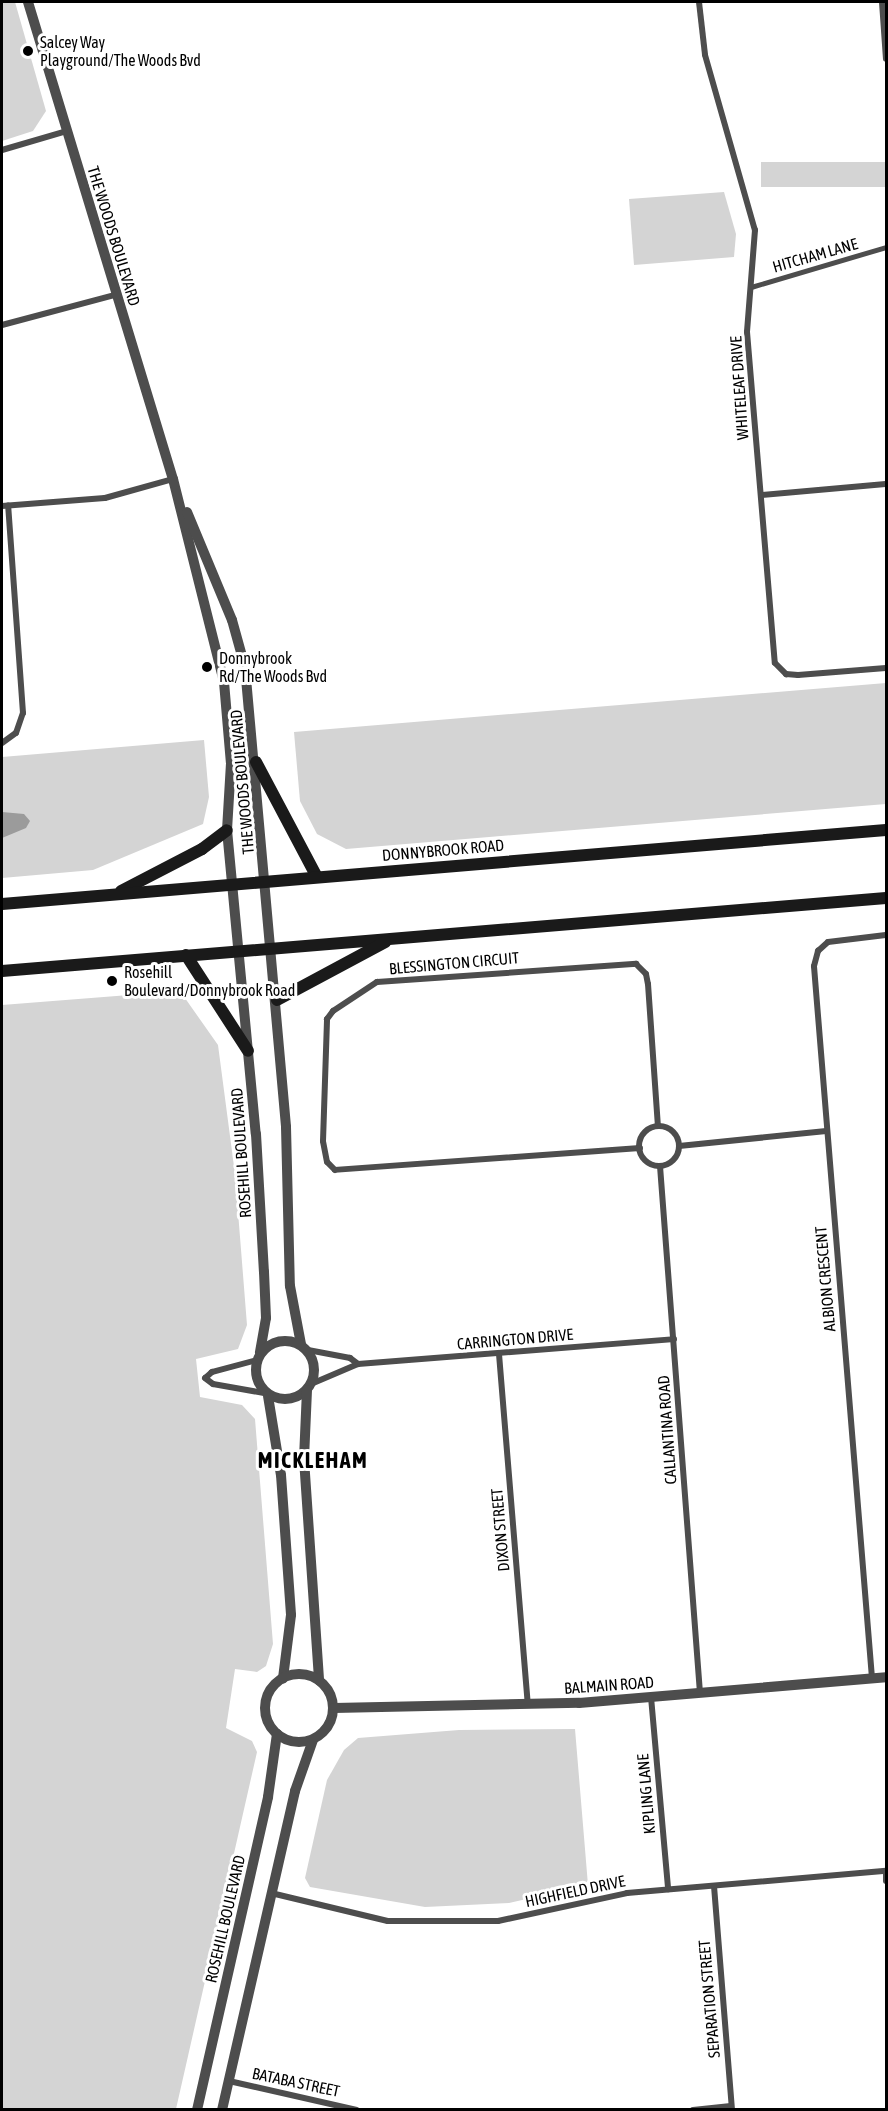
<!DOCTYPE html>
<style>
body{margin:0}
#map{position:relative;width:888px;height:2111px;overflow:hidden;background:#fff;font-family:"Asap Condensed",sans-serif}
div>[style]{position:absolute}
.green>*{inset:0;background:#d4d4d4;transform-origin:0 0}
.water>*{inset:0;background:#9b9b9b}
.service>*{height:4.5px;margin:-2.25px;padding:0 2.25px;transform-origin:2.25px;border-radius:2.25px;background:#4d4d4d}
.minor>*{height:6px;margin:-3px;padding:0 3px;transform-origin:3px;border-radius:3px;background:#4d4d4d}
.minor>.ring{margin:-3px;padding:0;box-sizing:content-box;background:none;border:6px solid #4d4d4d;border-radius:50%}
.tertiary>*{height:10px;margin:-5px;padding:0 5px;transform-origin:5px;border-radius:5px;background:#4d4d4d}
.tertiary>.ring{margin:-5px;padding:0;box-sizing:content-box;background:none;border:10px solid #4d4d4d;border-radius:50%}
.secondary>*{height:12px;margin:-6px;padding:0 6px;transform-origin:6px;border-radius:6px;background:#1a1a1a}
.dots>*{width:16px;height:16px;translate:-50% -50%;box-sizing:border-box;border:3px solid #fff;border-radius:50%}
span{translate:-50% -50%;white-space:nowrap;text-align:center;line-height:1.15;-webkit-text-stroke:6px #fff;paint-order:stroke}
.poi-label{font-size:16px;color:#000}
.left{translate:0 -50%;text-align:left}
.street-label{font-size:16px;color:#000}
.district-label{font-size:22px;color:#000;font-weight:700;letter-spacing:1.5px}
.frame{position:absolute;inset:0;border:3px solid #000;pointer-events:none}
</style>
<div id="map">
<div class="green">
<div style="clip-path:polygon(2px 2px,15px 2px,46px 111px,33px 131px,2px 141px)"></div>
<div style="left:886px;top:162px;width:25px;height:125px;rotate:90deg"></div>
<div style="clip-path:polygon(724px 192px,736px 234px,734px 257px,634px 265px,629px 199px)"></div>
<div style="clip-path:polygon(886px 683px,886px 804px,346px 849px,317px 834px,300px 801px,294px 732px)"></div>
<div style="clip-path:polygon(204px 740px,209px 797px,203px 824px,93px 870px,2px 878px,2px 757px)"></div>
<div style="clip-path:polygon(180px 991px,218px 1045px,235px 1174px,247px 1325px,238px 1349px,196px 1359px,200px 1397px,242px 1405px,255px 1419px,273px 1644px,266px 1666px,257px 1672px,235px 1669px,226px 1728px,252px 1741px,257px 1752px,176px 2109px,2px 2109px,2px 1005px)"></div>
<div style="clip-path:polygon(575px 1729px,588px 1885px,509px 1903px,425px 1907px,310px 1887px,305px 1878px,327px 1780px,344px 1750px,358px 1738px,459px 1730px)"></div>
</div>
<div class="water">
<div style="clip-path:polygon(2px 812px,24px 814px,30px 821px,26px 828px,2px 838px)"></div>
</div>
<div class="service">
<div style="left:751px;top:287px;width:141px;rotate:-16.5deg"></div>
</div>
<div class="minor">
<div style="left:699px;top:2px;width:53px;rotate:83.5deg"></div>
<div style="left:705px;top:55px;width:182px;rotate:74.1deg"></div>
<div style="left:755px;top:230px;width:102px;rotate:94.5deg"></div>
<div style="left:747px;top:332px;width:332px;rotate:85.2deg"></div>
<div style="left:775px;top:663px;width:16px;rotate:45deg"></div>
<div style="left:786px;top:674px;width:12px;rotate:5deg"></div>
<div style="left:798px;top:675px;width:88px;rotate:-4.5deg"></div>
<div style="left:882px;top:2px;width:57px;rotate:86deg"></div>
<div style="left:2px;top:150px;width:68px;rotate:-16.3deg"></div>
<div style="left:2px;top:325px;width:117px;rotate:-14.9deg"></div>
<div style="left:761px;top:495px;width:125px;rotate:-5deg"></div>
<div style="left:2px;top:506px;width:103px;rotate:-4.4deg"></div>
<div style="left:105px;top:498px;width:71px;rotate:-15.6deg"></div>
<div style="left:2px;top:743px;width:17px;rotate:-36deg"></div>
<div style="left:16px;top:733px;width:21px;rotate:-71deg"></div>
<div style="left:23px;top:713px;width:208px;rotate:-94.1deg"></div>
<div class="ring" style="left:639px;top:1126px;width:34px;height:34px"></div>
<div style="left:679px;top:1146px;width:148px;rotate:-5.8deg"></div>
<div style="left:640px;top:1148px;width:306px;rotate:175.9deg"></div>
<div style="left:335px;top:1170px;width:11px;rotate:-135deg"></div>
<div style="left:327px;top:1162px;width:21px;rotate:-101deg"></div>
<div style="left:323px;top:1141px;width:122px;rotate:-88.1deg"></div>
<div style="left:327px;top:1019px;width:10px;rotate:-53deg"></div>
<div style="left:333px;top:1011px;width:53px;rotate:-33.4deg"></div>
<div style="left:377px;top:982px;width:260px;rotate:-4deg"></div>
<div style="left:636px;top:964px;width:14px;rotate:45deg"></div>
<div style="left:646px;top:974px;width:10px;rotate:79deg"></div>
<div style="left:648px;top:984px;width:142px;rotate:86deg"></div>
<div style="left:660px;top:1166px;width:529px;rotate:85.66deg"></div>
<div style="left:308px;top:1350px;width:43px;rotate:10.8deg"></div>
<div style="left:350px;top:1358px;width:10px;rotate:37deg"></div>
<div style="left:499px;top:1354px;width:352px;rotate:85.3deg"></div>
<div style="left:257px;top:1360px;width:47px;rotate:165.1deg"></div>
<div style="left:212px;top:1372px;width:9px;rotate:139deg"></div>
<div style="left:205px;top:1378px;width:10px;rotate:37deg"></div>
<div style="left:213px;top:1384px;width:52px;rotate:10deg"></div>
<div style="left:311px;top:1384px;width:51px;rotate:-23.1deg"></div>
<div style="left:358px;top:1364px;width:317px;rotate:-4.5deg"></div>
<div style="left:872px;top:1678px;width:714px;rotate:-94.66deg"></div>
<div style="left:814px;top:966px;width:16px;rotate:-75deg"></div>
<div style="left:818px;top:951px;width:13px;rotate:-42deg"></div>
<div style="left:828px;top:942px;width:58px;rotate:-6.9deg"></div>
<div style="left:651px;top:1697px;width:193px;rotate:84.9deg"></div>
<div style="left:886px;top:1871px;width:10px;rotate:90deg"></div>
<div style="left:714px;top:1886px;width:225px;rotate:85.4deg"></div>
<div style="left:271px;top:1893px;width:120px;rotate:13.5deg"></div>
<div style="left:388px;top:1921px;width:110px"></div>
<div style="left:498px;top:1921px;width:132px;rotate:-12.2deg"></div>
<div style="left:627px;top:1893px;width:260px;rotate:-4.9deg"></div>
<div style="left:229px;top:2081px;width:131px;rotate:12.8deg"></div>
<div style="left:693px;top:2110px;width:38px;rotate:-6deg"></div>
</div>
<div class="tertiary">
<div style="left:28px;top:2px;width:499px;rotate:73.1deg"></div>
<div style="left:173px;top:479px;width:209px;rotate:75.9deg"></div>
<div style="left:224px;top:682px;width:81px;rotate:85.1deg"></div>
<div style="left:231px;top:763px;width:67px;rotate:93.4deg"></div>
<div style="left:227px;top:830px;width:305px;rotate:84.6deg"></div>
<div style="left:256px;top:1134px;width:138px;rotate:86.7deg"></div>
<div style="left:264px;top:1272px;width:46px;rotate:87.5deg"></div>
<div style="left:266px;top:1318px;width:35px;rotate:100deg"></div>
<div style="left:187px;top:512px;width:117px;rotate:67.4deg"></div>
<div style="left:232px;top:620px;width:49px;rotate:74.5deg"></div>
<div style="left:245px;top:667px;width:462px;rotate:84.9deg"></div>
<div style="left:286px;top:1127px;width:159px;rotate:88.6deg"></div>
<div style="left:290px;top:1286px;width:59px;rotate:79.3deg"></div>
<div class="ring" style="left:256px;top:1341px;width:48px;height:48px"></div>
<div style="left:307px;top:1390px;width:69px;rotate:92.5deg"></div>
<div style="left:304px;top:1459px;width:222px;rotate:86.1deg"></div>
<div style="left:268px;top:1396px;width:80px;rotate:80.7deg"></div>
<div style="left:281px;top:1475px;width:140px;rotate:85.9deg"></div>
<div style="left:291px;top:1615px;width:64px;rotate:97.2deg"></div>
<div class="ring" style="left:265px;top:1674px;width:58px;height:58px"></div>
<div style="left:334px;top:1708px;width:245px;rotate:-1.2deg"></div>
<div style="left:579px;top:1703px;width:308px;rotate:-4.8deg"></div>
<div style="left:197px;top:2110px;width:321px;rotate:-77.2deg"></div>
<div style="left:268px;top:1797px;width:64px;rotate:-81.9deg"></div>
<div style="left:222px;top:2110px;width:327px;rotate:-77.1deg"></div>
<div style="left:295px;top:1791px;width:54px;rotate:-70.6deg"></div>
</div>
<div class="secondary">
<div style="left:256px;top:762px;width:130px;rotate:62.1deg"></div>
<div style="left:121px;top:891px;width:91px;rotate:-27.4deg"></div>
<div style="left:202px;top:849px;width:31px;rotate:-37deg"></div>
<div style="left:2px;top:904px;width:887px;rotate:-4.79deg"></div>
<div style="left:186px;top:955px;width:114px;rotate:57.1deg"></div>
<div style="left:2px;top:971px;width:887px;rotate:-4.72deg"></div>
<div style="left:277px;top:1000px;width:123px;rotate:-28.2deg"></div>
</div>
<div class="dots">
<div style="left:28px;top:51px;background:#000"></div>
<div style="left:207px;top:667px;background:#000"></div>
<div style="left:112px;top:981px;background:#000"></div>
</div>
<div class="poi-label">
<span class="left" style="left:40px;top:51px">Salcey Way<br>Playground/The Woods Bvd</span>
<span class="left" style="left:219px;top:667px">Donnybrook<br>Rd/The Woods Bvd</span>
<span class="left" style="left:124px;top:981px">Rosehill<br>Boulevard/Donnybrook Road</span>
</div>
<div class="street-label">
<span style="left:114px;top:236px;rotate:73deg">THE WOODS BOULEVARD</span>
<span style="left:815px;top:255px;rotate:-16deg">HITCHAM LANE</span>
<span style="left:739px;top:388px;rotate:-94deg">WHITELEAF DRIVE</span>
<span style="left:242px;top:782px;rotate:-95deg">THE WOODS BOULEVARD</span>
<span style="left:443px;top:850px;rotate:-5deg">DONNYBROOK ROAD</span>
<span style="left:454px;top:963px;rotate:-5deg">BLESSINGTON CIRCUIT</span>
<span style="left:241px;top:1153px;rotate:-94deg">ROSEHILL BOULEVARD</span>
<span style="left:825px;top:1279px;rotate:-95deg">ALBION CRESCENT</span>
<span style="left:515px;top:1339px;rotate:-5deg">CARRINGTON DRIVE</span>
<span style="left:667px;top:1430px;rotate:-94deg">CALLANTINA ROAD</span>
<span style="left:500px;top:1530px;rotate:-95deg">DIXON STREET</span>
<span style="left:609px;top:1685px;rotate:-4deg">BALMAIN ROAD</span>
<span style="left:646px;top:1794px;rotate:-95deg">KIPLING LANE</span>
<span style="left:575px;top:1891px;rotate:-12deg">HIGHFIELD DRIVE</span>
<span style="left:225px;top:1919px;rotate:-77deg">ROSEHILL BOULEVARD</span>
<span style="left:709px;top:1999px;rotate:-95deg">SEPARATION STREET</span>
<span style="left:296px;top:2082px;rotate:12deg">BATABA STREET</span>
</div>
<div class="district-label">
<span style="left:313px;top:1461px">MICKLEHAM</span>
</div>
<div class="frame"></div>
</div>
